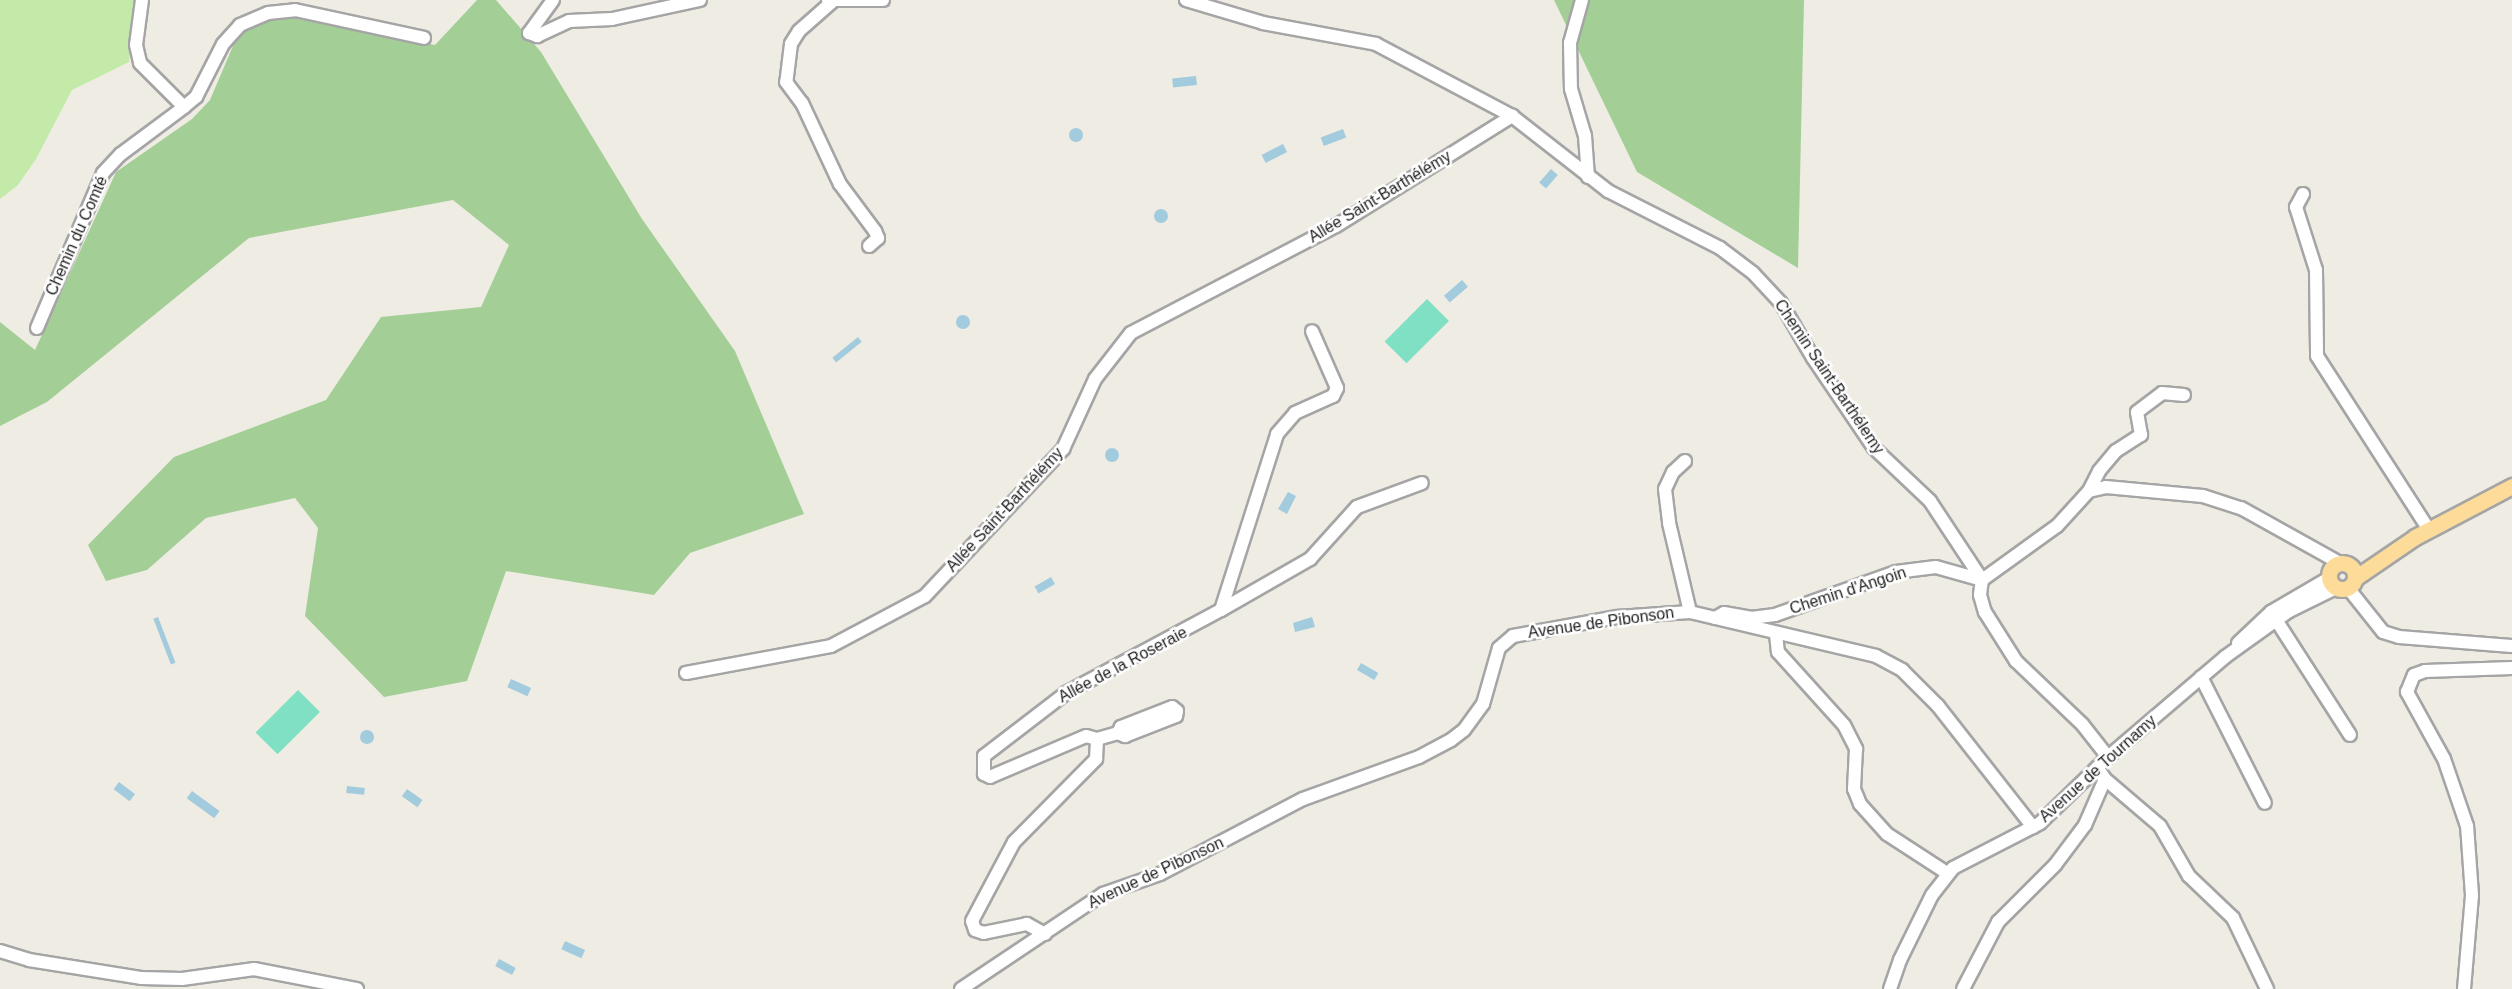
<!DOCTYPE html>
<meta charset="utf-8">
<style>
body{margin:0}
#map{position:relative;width:2512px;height:989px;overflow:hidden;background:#efece4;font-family:Arial,sans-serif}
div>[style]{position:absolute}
.grass>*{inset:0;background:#c3eaa8}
.forest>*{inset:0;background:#a3cf97}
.pitch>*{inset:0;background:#80e0c4;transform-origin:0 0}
.water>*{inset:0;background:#a3cbde;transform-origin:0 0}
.round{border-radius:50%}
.roads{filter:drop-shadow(2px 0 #a5a5a5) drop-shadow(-2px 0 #a5a5a5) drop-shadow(0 2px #a5a5a5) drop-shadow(0 -2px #a5a5a5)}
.minor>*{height:12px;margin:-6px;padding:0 6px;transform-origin:6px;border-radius:6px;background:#fff}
.major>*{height:15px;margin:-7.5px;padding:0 7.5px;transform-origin:7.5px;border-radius:7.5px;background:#fddc9a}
.major>.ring{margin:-7.5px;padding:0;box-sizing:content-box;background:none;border:15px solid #fddc9a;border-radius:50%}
span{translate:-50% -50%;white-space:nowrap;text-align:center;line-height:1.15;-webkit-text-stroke:5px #fff;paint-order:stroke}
.street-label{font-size:16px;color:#1e1e1e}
</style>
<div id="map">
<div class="grass">
<div style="clip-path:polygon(0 0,135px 0,129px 62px,72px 90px,36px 159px,18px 185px,0 199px)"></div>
</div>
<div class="forest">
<div style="clip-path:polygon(477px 0,496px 0,541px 52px,642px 219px,735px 351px,804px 514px,690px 553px,654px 595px,506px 571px,467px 681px,384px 697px,305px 616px,318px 528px,295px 498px,206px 518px,147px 570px,106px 581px,88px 545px,174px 457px,326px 400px,381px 317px,481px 307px,509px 245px,453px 200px,249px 238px,47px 402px,0 426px,0 322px,35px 350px,116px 172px,192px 119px,210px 100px,238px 34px,269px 21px,298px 18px,435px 45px)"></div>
<div style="clip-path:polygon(1554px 0,1804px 0,1798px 268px,1637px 172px)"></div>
</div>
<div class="pitch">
<div style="left:1427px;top:299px;width:31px;height:60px;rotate:45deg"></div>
<div style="left:298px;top:690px;width:31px;height:60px;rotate:45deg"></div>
</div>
<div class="water">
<div style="left:1196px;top:76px;width:9px;height:24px;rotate:84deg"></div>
<div class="round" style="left:1069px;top:128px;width:14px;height:14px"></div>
<div style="left:1343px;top:129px;width:9px;height:24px;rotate:69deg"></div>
<div style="left:1283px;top:144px;width:9px;height:24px;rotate:63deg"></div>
<div style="left:1551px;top:169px;width:9px;height:18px;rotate:41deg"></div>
<div class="round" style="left:1154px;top:209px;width:14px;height:14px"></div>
<div style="left:1462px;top:280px;width:9px;height:24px;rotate:49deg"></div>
<div class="round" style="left:956px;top:315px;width:14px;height:14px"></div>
<div style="left:858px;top:337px;width:6px;height:33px;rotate:51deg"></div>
<div class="round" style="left:1105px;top:448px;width:14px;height:14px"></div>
<div style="clip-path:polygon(1288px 492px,1296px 496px,1287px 514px,1278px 509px)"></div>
<div style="left:1051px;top:577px;width:8px;height:19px;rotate:60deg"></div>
<div style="left:158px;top:617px;width:49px;height:5px;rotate:69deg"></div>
<div style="clip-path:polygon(1312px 617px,1315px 627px,1295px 632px,1293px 623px)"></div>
<div style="left:1361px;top:663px;width:20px;height:8px;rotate:30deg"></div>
<div style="left:511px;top:679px;width:22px;height:9px;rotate:24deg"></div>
<div class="round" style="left:360px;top:730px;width:14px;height:14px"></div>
<div style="left:119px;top:782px;width:20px;height:9px;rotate:37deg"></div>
<div style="left:347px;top:786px;width:18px;height:7px;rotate:6deg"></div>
<div style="left:407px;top:789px;width:19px;height:9px;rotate:35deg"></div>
<div style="left:192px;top:791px;width:34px;height:9px;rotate:36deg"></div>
<div style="left:565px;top:941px;width:22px;height:9px;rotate:24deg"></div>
<div style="left:499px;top:959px;width:19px;height:8px;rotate:28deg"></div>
</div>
<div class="roads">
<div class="minor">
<div style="left:142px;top:0;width:45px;rotate:97.6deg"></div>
<div style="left:136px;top:45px;width:18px;rotate:77deg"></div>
<div style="left:140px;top:63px;width:62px;rotate:45deg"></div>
<div style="left:184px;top:107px;width:16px;rotate:-40deg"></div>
<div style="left:196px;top:97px;width:59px;rotate:-63deg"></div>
<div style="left:223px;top:44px;width:25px;rotate:-48deg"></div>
<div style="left:240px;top:25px;width:30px;rotate:-23deg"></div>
<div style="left:268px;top:13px;width:27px;rotate:-6deg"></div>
<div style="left:295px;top:10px;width:132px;rotate:12.2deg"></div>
<div style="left:553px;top:0;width:41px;rotate:126deg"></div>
<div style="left:529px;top:33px;width:9px;rotate:21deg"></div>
<div style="left:537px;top:36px;width:35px;rotate:-25deg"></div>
<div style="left:569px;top:21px;width:43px;rotate:-2.7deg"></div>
<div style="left:612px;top:19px;width:90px;rotate:-12.2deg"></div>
<div style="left:828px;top:0;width:55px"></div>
<div style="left:1186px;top:0;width:80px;rotate:16.6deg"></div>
<div style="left:1263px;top:23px;width:115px;rotate:10.5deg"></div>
<div style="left:1376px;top:44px;width:154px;rotate:27.9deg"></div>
<div style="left:1512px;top:116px;width:122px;rotate:38deg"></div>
<div style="left:1608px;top:191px;width:126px;rotate:27deg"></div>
<div style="left:1720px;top:248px;width:41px;rotate:37.1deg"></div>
<div style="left:1753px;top:273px;width:41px;rotate:47deg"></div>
<div style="left:1781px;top:303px;width:64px;rotate:59.8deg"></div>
<div style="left:1813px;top:358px;width:109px;rotate:55.9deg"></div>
<div style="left:1874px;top:448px;width:77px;rotate:43.4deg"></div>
<div style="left:1930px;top:501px;width:95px;rotate:56.6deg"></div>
<div style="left:1982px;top:580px;width:15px;rotate:98deg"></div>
<div style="left:1980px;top:595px;width:18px;rotate:74deg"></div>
<div style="left:1985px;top:612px;width:58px;rotate:57.7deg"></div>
<div style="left:2016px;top:661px;width:91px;rotate:43.7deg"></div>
<div style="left:2082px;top:724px;width:42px;rotate:51.8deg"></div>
<div style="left:1582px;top:0;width:45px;rotate:105.6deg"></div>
<div style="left:1570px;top:43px;width:46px;rotate:88.8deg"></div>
<div style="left:1571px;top:89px;width:49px;rotate:73.4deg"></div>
<div style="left:1585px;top:136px;width:41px;rotate:85.8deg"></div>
<div style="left:833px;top:1px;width:45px;rotate:138.6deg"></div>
<div style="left:799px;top:31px;width:15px;rotate:122deg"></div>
<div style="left:791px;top:44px;width:38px;rotate:97deg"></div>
<div style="left:786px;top:82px;width:26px;rotate:53deg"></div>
<div style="left:802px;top:103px;width:89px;rotate:64.9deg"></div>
<div style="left:840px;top:184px;width:59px;rotate:53.3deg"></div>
<div style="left:875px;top:231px;width:8px;rotate:67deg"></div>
<div style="left:878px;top:238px;width:12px;rotate:138deg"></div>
<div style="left:2303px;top:194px;width:15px;rotate:118deg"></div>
<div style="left:2296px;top:207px;width:66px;rotate:72.4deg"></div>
<div style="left:2316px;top:270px;width:86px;rotate:89.3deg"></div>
<div style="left:2317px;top:356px;width:207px;rotate:57.2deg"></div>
<div style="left:37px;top:328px;width:168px;rotate:-66.9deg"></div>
<div style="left:103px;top:173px;width:26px;rotate:-47deg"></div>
<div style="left:121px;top:154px;width:79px;rotate:-36.7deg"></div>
<div style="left:1685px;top:461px;width:16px;rotate:137deg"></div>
<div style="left:1673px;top:472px;width:19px;rotate:115deg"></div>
<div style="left:1665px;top:489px;width:34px;rotate:83deg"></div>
<div style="left:1669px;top:523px;width:91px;rotate:76.7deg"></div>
<div style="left:2089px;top:491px;width:22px;rotate:-63deg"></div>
<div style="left:2099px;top:471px;width:26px;rotate:-50deg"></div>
<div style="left:2116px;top:451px;width:30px;rotate:-33deg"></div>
<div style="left:2141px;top:435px;width:23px;rotate:-100deg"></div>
<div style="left:2137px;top:412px;width:31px;rotate:-37deg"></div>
<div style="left:2162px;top:393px;width:22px;rotate:5deg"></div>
<div style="left:2348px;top:588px;width:56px;rotate:51.5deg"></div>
<div style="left:2383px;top:632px;width:17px;rotate:17deg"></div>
<div style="left:2399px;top:637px;width:113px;rotate:4.6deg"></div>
<div style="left:1221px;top:610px;width:103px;rotate:-29.8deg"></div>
<div style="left:1310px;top:559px;width:70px;rotate:-47.9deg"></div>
<div style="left:1357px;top:507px;width:69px;rotate:-20.3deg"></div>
<div style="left:2271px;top:612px;width:146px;rotate:57.3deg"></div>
<div style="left:1715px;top:618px;width:10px;rotate:-29deg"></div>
<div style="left:1724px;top:613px;width:27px;rotate:10deg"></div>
<div style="left:1751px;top:618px;width:24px;rotate:-7deg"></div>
<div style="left:1775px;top:615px;width:128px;rotate:-19.6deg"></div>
<div style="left:1896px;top:572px;width:40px;rotate:-7.1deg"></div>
<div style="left:1936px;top:567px;width:48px;rotate:15.8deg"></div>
<div style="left:1982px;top:580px;width:92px;rotate:-35.8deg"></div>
<div style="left:2057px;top:526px;width:47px;rotate:-47.6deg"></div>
<div style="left:2089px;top:491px;width:17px;rotate:-13deg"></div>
<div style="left:2106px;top:487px;width:97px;rotate:5.3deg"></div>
<div style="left:2203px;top:496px;width:40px;rotate:18deg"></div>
<div style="left:2241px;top:508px;width:113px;rotate:29.1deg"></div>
<div style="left:1776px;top:634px;width:18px;rotate:84deg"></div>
<div style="left:1778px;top:652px;width:98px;rotate:47.9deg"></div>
<div style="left:1844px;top:725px;width:27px;rotate:63deg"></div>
<div style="left:1856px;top:749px;width:40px;rotate:92.9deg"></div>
<div style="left:1854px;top:789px;width:16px;rotate:68deg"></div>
<div style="left:1860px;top:804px;width:40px;rotate:48deg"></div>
<div style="left:1887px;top:834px;width:72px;rotate:33deg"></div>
<div style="left:2238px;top:643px;width:45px;rotate:-43.2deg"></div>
<div style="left:2271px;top:612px;width:67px;rotate:-30.4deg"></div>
<div style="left:686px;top:673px;width:147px;rotate:-10.5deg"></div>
<div style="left:831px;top:646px;width:106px;rotate:-28deg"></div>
<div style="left:925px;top:596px;width:202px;rotate:-46.8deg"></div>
<div style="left:1063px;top:449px;width:77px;rotate:-65.4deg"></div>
<div style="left:1095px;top:379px;width:58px;rotate:-52deg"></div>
<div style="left:1131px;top:333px;width:231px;rotate:-27.6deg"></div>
<div style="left:1336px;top:226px;width:208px;rotate:-32deg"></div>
<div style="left:2201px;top:677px;width:141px;rotate:63.1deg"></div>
<div style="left:1097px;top:739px;width:22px;rotate:-16deg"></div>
<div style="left:1118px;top:733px;width:8px;rotate:23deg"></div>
<div style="left:1125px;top:736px;width:55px;rotate:-21.4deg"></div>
<div style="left:1176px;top:716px;width:5px;rotate:-79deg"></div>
<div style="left:1177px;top:711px;width:6px;rotate:-141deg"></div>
<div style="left:1172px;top:707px;width:55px;rotate:158.6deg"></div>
<div style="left:1121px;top:727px;width:7px;rotate:117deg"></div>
<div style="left:2105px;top:779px;width:72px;rotate:40.5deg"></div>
<div style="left:2160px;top:826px;width:58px;rotate:59.9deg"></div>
<div style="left:2189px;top:876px;width:61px;rotate:43.7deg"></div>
<div style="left:2233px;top:918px;width:79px;rotate:64.4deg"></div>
<div style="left:1045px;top:934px;width:21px;rotate:-151deg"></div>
<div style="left:1027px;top:924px;width:44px;rotate:168.2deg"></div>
<div style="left:984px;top:933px;width:9px;rotate:-162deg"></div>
<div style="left:975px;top:930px;width:9px;rotate:-108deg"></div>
<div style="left:972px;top:921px;width:89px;rotate:-62deg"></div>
<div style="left:1014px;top:842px;width:117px;rotate:-45.3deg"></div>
<div style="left:1096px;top:759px;width:20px;rotate:-87deg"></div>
<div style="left:1097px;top:739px;width:11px;rotate:-165deg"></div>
<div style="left:1086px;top:736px;width:104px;rotate:156.9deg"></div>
<div style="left:990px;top:777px;width:7px;rotate:-153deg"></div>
<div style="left:984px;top:774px;width:18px;rotate:-90deg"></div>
<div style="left:984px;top:756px;width:103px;rotate:-37.5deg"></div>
<div style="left:1066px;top:693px;width:176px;rotate:-28.2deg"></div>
<div style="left:1221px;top:610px;width:185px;rotate:-72.3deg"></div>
<div style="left:1277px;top:434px;width:28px;rotate:-49deg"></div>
<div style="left:1295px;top:413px;width:42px;rotate:-24.1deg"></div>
<div style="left:1333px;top:396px;width:9px;rotate:-63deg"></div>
<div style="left:1337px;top:388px;width:62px;rotate:-113.7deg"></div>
<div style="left:0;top:951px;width:30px;rotate:17deg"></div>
<div style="left:29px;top:960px;width:113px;rotate:9.1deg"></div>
<div style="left:141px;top:978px;width:41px;rotate:1.4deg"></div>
<div style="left:182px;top:979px;width:73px;rotate:-7.9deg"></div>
<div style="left:254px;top:969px;width:105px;rotate:11deg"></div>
<div style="left:961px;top:989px;width:171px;rotate:-33.8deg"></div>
<div style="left:1103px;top:894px;width:60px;rotate:-19.3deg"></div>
<div style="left:1160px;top:874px;width:161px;rotate:-27.7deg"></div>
<div style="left:1303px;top:799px;width:123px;rotate:-19.9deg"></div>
<div style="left:1419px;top:757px;width:36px;rotate:-28deg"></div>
<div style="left:1451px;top:740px;width:16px;rotate:-38deg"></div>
<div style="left:1464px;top:730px;width:32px;rotate:-54deg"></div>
<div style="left:1483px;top:704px;width:58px;rotate:-74.1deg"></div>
<div style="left:1499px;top:648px;width:18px;rotate:-41deg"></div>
<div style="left:1513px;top:636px;width:106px;rotate:-10.4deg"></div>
<div style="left:1617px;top:617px;width:73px;rotate:-3.9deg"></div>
<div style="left:1690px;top:612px;width:191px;rotate:13.3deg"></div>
<div style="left:1876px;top:656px;width:30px;rotate:28deg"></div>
<div style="left:1902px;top:670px;width:51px;rotate:45deg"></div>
<div style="left:1938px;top:706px;width:154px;rotate:51.9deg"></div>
<div style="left:1890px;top:989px;width:31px;rotate:-71deg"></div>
<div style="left:1900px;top:960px;width:72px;rotate:-63.8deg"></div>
<div style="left:1932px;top:895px;width:34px;rotate:-52deg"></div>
<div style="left:1953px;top:868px;width:98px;rotate:-27.3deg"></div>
<div style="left:2040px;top:823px;width:95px;rotate:-44.1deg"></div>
<div style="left:2108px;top:757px;width:154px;rotate:-40.5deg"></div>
<div style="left:2225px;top:657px;width:79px;rotate:-35.7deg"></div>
<div style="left:2289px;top:611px;width:52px;rotate:-26.1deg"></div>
<div style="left:1963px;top:989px;width:76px;rotate:-62.4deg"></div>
<div style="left:1998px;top:922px;width:81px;rotate:-45deg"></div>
<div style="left:2055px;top:865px;width:50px;rotate:-53.1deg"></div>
<div style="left:2085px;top:825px;width:50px;rotate:-66.5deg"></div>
<div style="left:2105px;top:779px;width:14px;rotate:-124deg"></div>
<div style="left:2464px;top:989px;width:94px;rotate:-85.1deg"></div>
<div style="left:2472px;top:895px;width:69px;rotate:-94.1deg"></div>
<div style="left:2467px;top:826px;width:71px;rotate:-108.9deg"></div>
<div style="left:2444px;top:759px;width:77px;rotate:-118.9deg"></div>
<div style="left:2407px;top:692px;width:18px;rotate:-68deg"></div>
<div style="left:2414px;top:675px;width:12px;rotate:-20deg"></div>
<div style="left:2425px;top:671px;width:87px;rotate:-2deg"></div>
</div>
<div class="major">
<div class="ring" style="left:2329px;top:563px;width:11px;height:11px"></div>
<div style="left:2355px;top:578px;width:73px;rotate:-34.3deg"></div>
<div style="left:2415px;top:537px;width:110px;rotate:-27.7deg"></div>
</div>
</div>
<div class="street-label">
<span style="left:1380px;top:197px;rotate:-31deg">Allée Saint-Barthélémy</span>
<span style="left:77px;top:236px;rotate:-66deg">Chemin du Comté</span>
<span style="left:1829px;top:377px;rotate:56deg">Chemin Saint-Barthélemy</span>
<span style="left:1005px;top:510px;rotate:-47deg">Allée Saint-Barthélémy</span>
<span style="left:1848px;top:591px;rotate:-18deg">Chemin d'Angoin</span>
<span style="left:1601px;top:623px;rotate:-8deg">Avenue de Pibonson</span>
<span style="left:1123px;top:665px;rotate:-28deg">Allée de la Roseraie</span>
<span style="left:2098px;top:769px;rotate:-42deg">Avenue de Tournamy</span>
<span style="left:1156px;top:873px;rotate:-25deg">Avenue de Pibonson</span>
</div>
</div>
